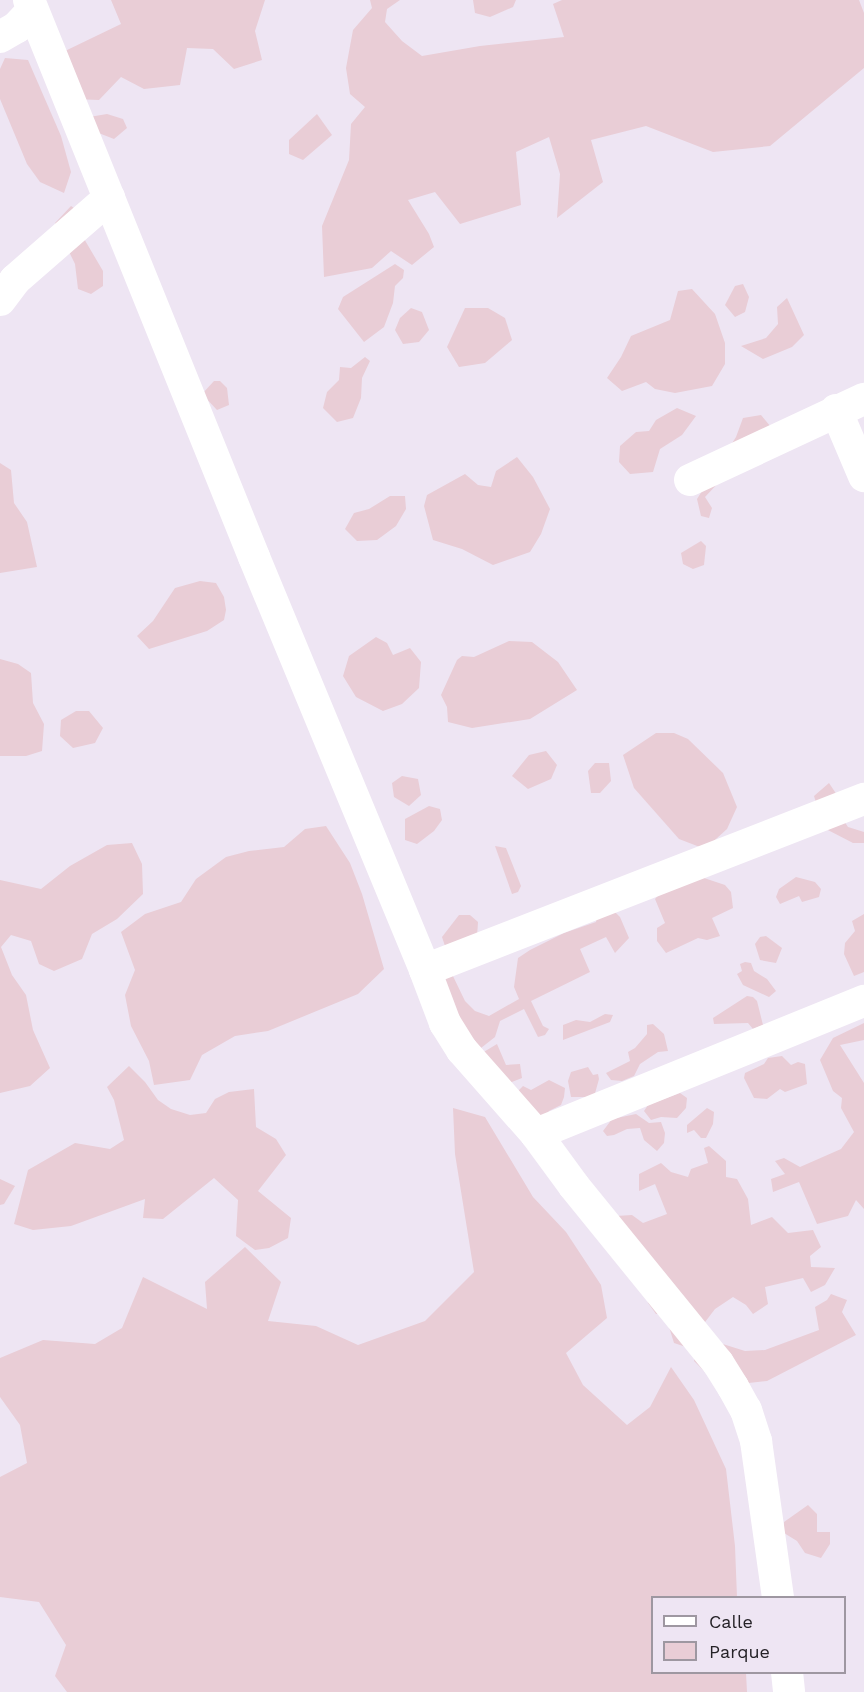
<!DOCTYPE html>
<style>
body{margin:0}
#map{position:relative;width:864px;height:1692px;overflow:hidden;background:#eee5f3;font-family:"Work Sans",sans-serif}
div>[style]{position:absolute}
.green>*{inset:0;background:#e9cdd6}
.minor>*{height:32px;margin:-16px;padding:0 16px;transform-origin:16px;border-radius:16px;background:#fff}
span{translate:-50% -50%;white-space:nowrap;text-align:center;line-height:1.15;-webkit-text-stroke:6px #eee5f3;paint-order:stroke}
.legend{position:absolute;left:651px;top:1596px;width:195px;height:78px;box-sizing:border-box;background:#eee5f3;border:2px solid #9e97a1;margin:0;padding:8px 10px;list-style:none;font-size:18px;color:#252227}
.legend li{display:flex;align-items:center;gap:12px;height:30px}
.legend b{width:30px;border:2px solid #9e97a1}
</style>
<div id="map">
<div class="green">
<div style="clip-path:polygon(111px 0,265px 0,255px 31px,262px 60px,234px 69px,213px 49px,187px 48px,180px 85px,144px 89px,121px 77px,99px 100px,73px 99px,65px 51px,121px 24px)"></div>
<div style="clip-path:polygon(370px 0,400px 0,387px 9px,385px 22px,402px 41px,422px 56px,480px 46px,564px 37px,553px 4px,562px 0,859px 0,864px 13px,864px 68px,770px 146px,713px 152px,646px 126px,591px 140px,603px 182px,557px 218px,560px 174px,549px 137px,516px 152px,521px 205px,460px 224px,435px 192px,408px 200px,429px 234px,434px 247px,412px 265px,391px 251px,372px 268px,324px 277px,322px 226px,349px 160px,351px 124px,365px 107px,350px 94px,346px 68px,353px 30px,372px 8px)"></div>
<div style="clip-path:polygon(473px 0,516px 0,513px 7px,490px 17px,475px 13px)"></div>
<div style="clip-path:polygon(5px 58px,28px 60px,61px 136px,71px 172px,64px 193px,40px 182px,27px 164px,0 99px,0 69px)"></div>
<div style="clip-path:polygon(107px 114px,123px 119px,127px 128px,114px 139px,91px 130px,89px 117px)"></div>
<div style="clip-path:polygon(317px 114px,332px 135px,303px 160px,289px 154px,289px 140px)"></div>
<div style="clip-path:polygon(71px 206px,84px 215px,83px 237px,103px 271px,103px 286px,91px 294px,78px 289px,75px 264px,55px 223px)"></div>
<div style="clip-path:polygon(395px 264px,404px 270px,403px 278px,395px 286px,393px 303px,384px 327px,364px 342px,338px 309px,343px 297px)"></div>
<div style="clip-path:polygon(743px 284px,749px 297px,745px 312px,735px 317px,725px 305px,735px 286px)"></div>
<div style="clip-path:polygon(692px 289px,715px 314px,725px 343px,725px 364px,712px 386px,675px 393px,655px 389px,646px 382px,622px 391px,607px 378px,621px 357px,631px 336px,670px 320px,678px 291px)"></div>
<div style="clip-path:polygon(787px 298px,804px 335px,792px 347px,763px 359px,741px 346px,766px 338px,778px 324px,777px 307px)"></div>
<div style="clip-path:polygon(411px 308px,422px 312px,429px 330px,419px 342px,403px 344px,395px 330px,400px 318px)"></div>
<div style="clip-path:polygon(465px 308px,488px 308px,505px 318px,512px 340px,485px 363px,459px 367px,447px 347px)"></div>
<div style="clip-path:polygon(365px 357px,370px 361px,362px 378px,361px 398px,353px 418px,337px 422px,323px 408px,327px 392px,339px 380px,340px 367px,351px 368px)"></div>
<div style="clip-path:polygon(214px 381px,220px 381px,227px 388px,229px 405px,217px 410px,202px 394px)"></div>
<div style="clip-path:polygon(677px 408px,696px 416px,682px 435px,660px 449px,653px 472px,630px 474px,619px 462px,620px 446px,636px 432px,649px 431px,656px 420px)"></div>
<div style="clip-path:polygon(761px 415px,771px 427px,705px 497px,712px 508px,709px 518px,701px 516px,697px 499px,736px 437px,743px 418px)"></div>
<div style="clip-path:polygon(517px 457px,533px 477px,550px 509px,541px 534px,530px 552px,493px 565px,462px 549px,433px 540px,424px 506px,427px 495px,465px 474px,478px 485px,491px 487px,496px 471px)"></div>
<div style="clip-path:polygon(0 463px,11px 470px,14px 503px,27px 522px,37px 567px,0 573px)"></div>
<div style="clip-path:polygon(390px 496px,405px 496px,406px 509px,396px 526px,377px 540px,357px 541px,345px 529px,354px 513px,369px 509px)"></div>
<div style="clip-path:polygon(701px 541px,706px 546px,704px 565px,693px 569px,683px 564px,681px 553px)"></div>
<div style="clip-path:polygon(200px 581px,216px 583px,224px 597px,226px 610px,224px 620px,207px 631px,149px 649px,137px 636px,153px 621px,175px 588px)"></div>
<div style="clip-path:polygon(376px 637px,387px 643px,393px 655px,410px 648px,421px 662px,419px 688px,402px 704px,383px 711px,356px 697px,343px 676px,349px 656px)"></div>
<div style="clip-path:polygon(509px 641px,532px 642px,558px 662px,577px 690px,530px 719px,472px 728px,448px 722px,447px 707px,441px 695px,457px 660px,462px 656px,474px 657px)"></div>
<div style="clip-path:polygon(0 659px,18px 664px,31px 673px,33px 703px,44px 724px,42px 751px,26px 756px,0 756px)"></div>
<div style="clip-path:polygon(76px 711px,89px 711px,103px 728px,95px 743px,73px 748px,60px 736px,61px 720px)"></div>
<div style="clip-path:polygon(656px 733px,674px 733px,688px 739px,723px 773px,737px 807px,727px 829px,705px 849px,679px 839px,634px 788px,623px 755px)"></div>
<div style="clip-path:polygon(546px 751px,557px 765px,551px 779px,528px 789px,512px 776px,529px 755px)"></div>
<div style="clip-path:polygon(595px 763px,609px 763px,611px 781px,600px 793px,591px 793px,588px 771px)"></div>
<div style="clip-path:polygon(402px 776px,418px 779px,421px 795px,409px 806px,394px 797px,392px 783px)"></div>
<div style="clip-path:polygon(829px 783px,837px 795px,836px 809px,848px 827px,864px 832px,864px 843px,853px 843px,824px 828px,814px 796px)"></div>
<div style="clip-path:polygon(429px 806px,440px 809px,442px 820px,434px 831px,417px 844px,405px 840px,405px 819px)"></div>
<div style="clip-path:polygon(326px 826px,350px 863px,362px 894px,384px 969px,358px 994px,268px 1031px,235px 1036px,202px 1055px,190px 1080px,154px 1085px,149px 1061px,131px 1026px,125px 995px,135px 970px,121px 932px,145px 914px,181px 902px,196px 879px,226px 857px,249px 851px,284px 847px,305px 829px)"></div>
<div style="clip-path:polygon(132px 843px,142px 864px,143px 894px,117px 919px,92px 934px,82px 959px,54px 971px,39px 964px,31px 941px,11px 935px,1px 947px,12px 975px,26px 995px,33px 1030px,50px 1068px,30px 1086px,0 1093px,0 880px,41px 889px,70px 866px,107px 845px)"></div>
<div style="clip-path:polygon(495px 846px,506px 848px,521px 886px,518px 892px,512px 894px)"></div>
<div style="clip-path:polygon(796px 877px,815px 882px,821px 889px,819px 897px,802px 902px,799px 896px,780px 904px,776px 897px,779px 889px)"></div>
<div style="clip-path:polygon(704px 878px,725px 885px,731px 892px,733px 908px,712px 918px,720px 936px,707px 940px,698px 938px,666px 953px,657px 941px,657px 928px,665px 923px,655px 899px,671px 881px)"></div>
<div style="clip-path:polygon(608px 905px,620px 917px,629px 938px,615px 953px,606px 937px,580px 949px,590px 972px,531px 1001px,543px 1026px,549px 1029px,545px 1035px,538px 1037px,524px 1009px,500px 1021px,495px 1037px,481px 1048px,466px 1042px,434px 992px,451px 972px,465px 1001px,475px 1011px,489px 1016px,519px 999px,514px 987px,518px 958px,530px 950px,564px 933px,596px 922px,598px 910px)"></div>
<div style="clip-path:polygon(864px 914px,864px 972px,854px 976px,844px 954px,845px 943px,855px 931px,852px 921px)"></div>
<div style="clip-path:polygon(459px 915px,470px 915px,478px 922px,477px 937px,445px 946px,442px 937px)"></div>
<div style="clip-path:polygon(766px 936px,782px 948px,776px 963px,760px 960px,755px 944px,760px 937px)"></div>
<div style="clip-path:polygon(745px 962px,751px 963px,754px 971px,767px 979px,776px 991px,769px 997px,743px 985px,737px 974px,742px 971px,740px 964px)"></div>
<div style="clip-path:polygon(747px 996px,753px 997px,757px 1001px,763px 1025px,753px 1029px,748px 1023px,714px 1024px,713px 1018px)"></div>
<div style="clip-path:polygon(605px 1014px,613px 1015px,610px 1022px,563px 1040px,563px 1025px,576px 1020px,590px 1022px)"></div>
<div style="clip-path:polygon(864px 1023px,864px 1040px,840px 1045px,864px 1083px,864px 1209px,856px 1200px,848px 1216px,817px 1224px,799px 1182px,773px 1192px,771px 1179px,785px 1174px,775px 1161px,784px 1158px,800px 1167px,841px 1149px,854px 1132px,841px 1108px,842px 1098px,833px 1091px,820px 1060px,833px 1038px)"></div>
<div style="clip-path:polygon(653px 1024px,664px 1034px,668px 1051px,658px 1052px,640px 1064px,634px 1076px,622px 1081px,611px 1080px,606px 1073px,630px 1061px,628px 1052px,635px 1048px,647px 1034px,647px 1025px)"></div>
<div style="clip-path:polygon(497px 1044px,506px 1065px,520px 1064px,522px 1078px,504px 1085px,482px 1053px)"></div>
<div style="clip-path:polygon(782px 1056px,791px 1065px,798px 1062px,805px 1064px,807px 1084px,785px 1092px,780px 1089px,767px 1099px,754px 1098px,744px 1078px,745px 1073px,764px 1064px,768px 1058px)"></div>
<div style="clip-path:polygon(129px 1066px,145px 1082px,158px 1100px,171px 1109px,190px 1115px,206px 1113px,215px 1099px,229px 1092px,254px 1089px,256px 1127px,276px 1139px,286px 1155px,258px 1191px,291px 1218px,288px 1238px,269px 1248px,255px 1250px,236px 1236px,238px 1200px,214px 1178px,163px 1219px,143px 1218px,145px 1199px,71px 1226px,33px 1230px,14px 1224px,28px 1170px,75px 1143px,110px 1149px,124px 1140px,114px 1100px,107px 1087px)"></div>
<div style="clip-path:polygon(588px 1067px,593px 1075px,598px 1074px,599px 1079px,594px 1097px,571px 1097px,568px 1081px,571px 1072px)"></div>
<div style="clip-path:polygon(549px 1080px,565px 1088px,564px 1097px,561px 1105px,549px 1111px,541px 1124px,518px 1091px,523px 1086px,531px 1090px)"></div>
<div style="clip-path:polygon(680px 1093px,687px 1098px,686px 1108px,677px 1118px,661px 1117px,651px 1120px,644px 1111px,648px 1105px)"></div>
<div style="clip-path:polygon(453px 1108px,485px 1117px,533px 1197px,566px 1232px,601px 1285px,607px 1318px,566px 1353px,583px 1385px,627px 1425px,650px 1407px,671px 1367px,694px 1400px,726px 1469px,735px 1546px,737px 1597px,652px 1598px,652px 1672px,746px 1673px,747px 1692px,67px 1692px,55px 1676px,66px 1645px,39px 1602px,0 1597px,0 1477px,27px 1463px,20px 1425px,0 1397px,0 1358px,43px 1340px,95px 1344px,122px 1328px,143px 1277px,207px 1309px,205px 1282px,245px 1247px,281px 1282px,268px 1321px,316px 1326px,358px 1345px,425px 1321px,474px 1272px,455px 1154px)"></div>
<div style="clip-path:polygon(707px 1108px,714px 1112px,713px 1124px,706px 1138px,701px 1138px,694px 1130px,687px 1133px,687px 1125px)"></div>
<div style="clip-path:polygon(636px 1114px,649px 1123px,661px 1122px,665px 1133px,664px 1143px,657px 1151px,644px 1140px,640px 1128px,627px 1129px,614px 1135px,607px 1136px,603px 1131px,612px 1119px)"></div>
<div style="clip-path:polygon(709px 1146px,726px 1161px,726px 1177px,737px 1179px,748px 1199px,751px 1225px,772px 1217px,788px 1233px,813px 1230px,821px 1247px,810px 1256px,811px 1267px,835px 1268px,825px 1285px,811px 1292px,803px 1278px,765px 1287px,768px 1304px,753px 1314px,746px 1305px,733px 1297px,715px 1309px,686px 1347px,674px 1343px,665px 1314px,656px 1314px,648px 1303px,646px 1285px,616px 1216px,632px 1215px,643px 1223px,667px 1214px,655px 1184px,639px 1191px,639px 1174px,661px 1163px,671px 1172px,688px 1177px,691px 1169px,708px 1163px,704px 1148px)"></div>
<div style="clip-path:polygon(0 1179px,15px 1186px,4px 1204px,0 1205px)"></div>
<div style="clip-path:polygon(831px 1294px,847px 1300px,842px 1312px,856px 1335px,767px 1381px,740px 1384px,715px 1382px,694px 1361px,697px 1350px,710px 1340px,745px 1351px,765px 1350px,819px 1330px,815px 1307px,827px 1300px)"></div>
<div style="clip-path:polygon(808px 1505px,817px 1514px,817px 1532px,830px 1532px,830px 1544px,821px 1558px,805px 1553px,797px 1541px,784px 1533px,784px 1522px)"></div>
</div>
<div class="minor">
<div style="left:29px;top:0;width:601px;rotate:68deg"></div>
<div style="left:254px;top:557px;width:447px;rotate:67.5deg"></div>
<div style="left:425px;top:970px;width:57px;rotate:69.3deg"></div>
<div style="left:445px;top:1023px;width:32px;rotate:58deg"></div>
<div style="left:462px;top:1050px;width:112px;rotate:48.6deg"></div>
<div style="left:536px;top:1134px;width:64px;rotate:53.8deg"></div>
<div style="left:574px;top:1186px;width:228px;rotate:50.9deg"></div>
<div style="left:718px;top:1363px;width:28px;rotate:58deg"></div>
<div style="left:733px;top:1387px;width:26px;rotate:61deg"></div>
<div style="left:746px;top:1410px;width:33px;rotate:72deg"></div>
<div style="left:756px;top:1441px;width:159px;rotate:82deg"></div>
<div style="left:0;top:37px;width:20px;rotate:-30deg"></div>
<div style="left:17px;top:27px;width:23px;rotate:-47deg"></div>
<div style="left:0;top:300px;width:25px;rotate:-53deg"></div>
<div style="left:15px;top:280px;width:125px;rotate:-41.1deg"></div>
<div style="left:836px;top:410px;width:72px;rotate:67deg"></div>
<div style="left:690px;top:480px;width:192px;rotate:-25deg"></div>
<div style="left:425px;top:970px;width:471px;rotate:-21.3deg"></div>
<div style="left:536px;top:1134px;width:354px;rotate:-22.1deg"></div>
<div style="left:787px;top:1672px;width:20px;rotate:84deg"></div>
</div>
<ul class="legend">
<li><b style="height:8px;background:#fff"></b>Calle</li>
<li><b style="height:16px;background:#e9cdd6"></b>Parque</li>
</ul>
</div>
